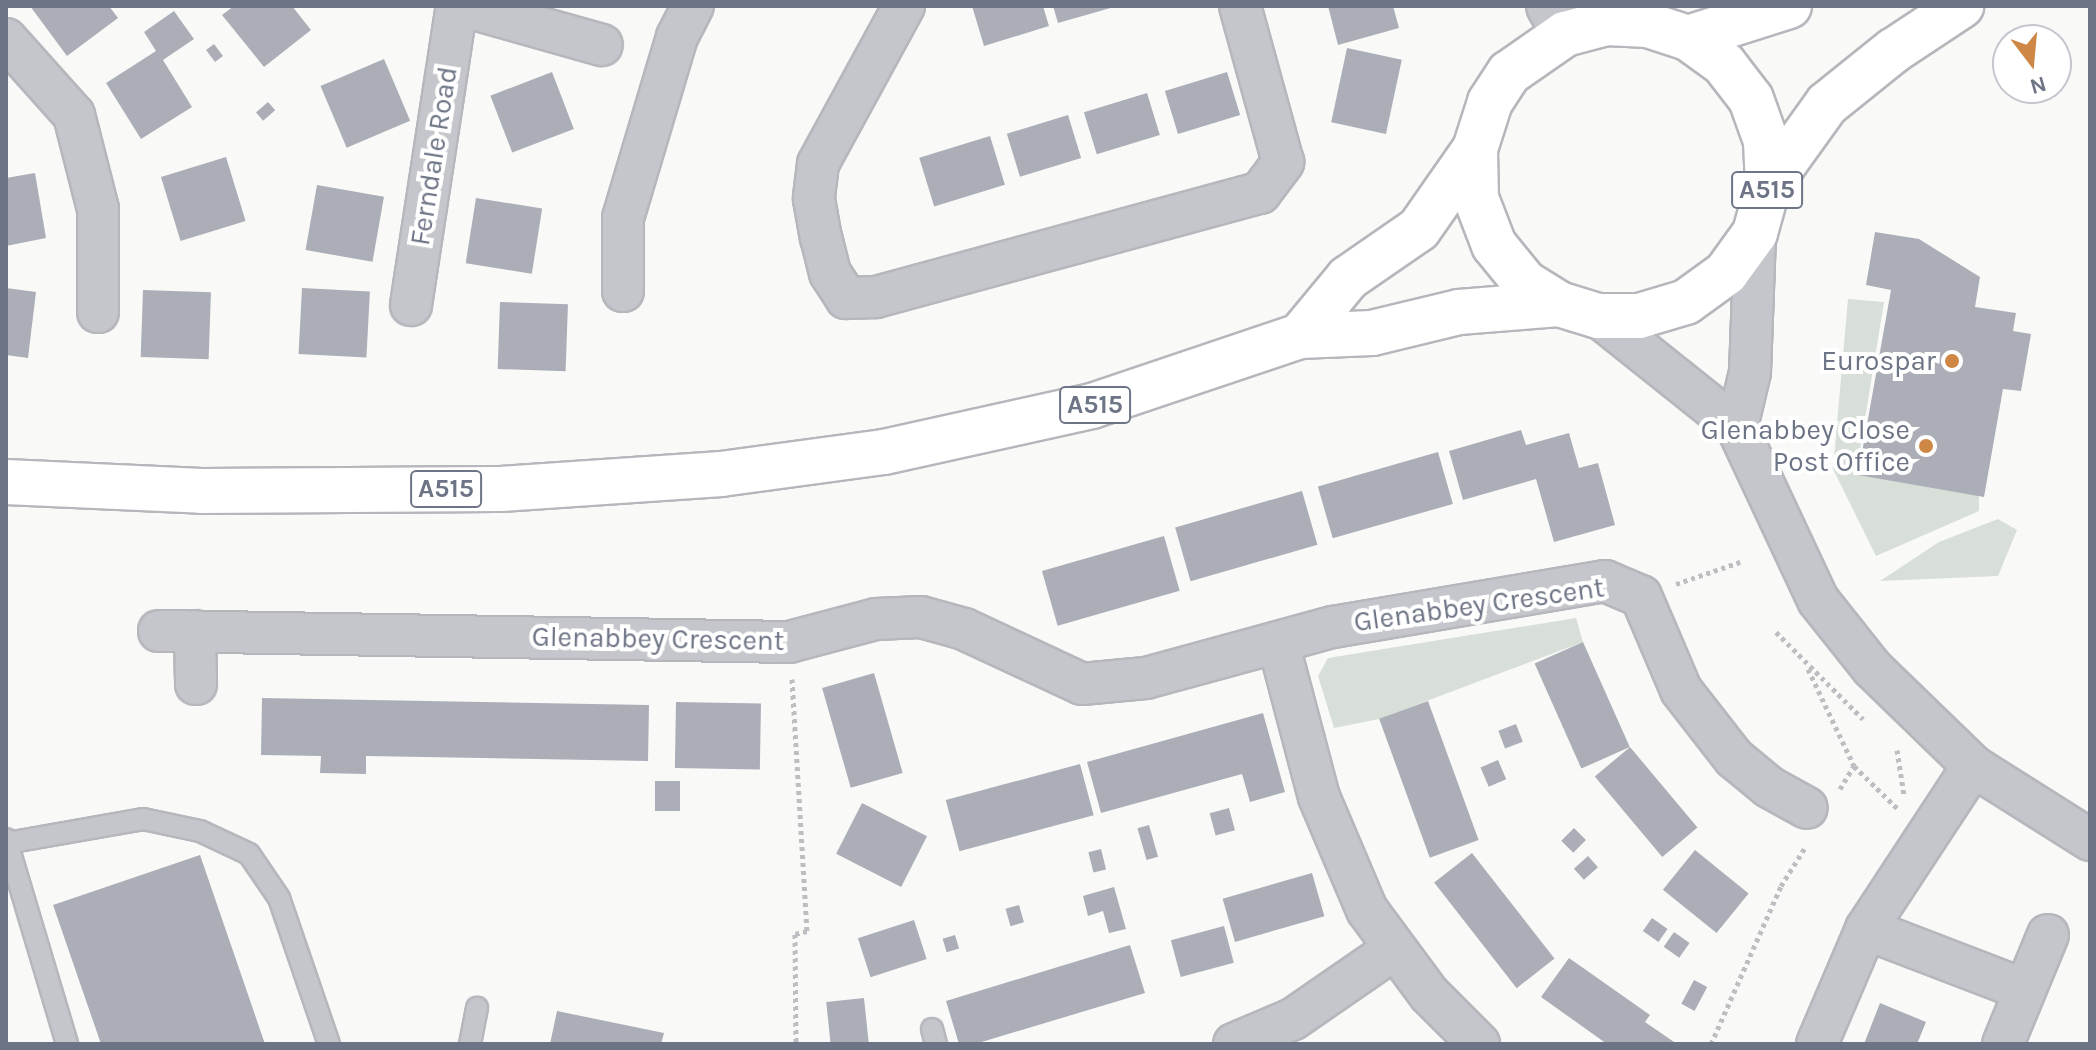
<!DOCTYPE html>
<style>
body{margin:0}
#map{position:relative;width:2096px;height:1050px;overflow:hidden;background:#f9faf8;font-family:Karla,sans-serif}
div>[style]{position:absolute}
.green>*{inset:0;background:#d8ded8}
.building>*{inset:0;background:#abaeb7;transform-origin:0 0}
.path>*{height:5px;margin-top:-2.5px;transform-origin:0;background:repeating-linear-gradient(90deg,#bcbec1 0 4px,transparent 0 8px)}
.roads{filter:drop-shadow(2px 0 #b6b7bc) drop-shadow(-2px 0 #b6b7bc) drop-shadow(0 2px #b6b7bc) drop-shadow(0 -2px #b6b7bc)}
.service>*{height:20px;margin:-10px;padding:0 10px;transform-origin:10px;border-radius:10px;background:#c4c6cb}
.minor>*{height:40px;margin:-20px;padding:0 20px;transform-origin:20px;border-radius:20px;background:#c4c6cb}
.tertiary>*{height:44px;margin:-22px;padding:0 22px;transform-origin:22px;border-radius:22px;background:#c4c6cb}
.trunk>*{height:44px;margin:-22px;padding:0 22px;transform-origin:22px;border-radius:22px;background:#fff}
.dots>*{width:22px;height:22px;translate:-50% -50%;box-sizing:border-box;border:4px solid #fff;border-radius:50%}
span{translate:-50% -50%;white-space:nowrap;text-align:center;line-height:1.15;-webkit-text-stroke:8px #fff;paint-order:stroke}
.shield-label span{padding:2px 6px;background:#fff;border:2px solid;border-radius:6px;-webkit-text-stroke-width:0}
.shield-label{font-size:26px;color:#6d7485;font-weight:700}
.street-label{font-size:28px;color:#6d7485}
.poi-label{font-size:28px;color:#6d7485}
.right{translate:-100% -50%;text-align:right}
.frame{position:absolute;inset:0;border:8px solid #6d7485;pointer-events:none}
.north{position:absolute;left:1992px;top:24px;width:80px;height:80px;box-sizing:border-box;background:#fff;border:2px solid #c5c7ce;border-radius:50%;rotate:164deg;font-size:22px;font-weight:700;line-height:32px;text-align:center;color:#6d7485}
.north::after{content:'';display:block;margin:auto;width:28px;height:36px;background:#ce8744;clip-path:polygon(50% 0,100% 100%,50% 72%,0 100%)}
</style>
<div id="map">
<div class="green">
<div style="clip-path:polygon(1848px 299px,1884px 302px,1856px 474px,1979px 493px,1979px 511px,1876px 556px,1833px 469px)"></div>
<div style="clip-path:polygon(1998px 519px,2017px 530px,1998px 576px,1880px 581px,1939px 542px)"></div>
<div style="clip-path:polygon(1576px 618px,1583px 642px,1379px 719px,1334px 728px,1318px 676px,1328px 658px)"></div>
</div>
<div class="building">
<div style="clip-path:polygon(30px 6px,109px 6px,118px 18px,67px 56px)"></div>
<div style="clip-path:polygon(234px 6px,292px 6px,311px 30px,264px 67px,222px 15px)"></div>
<div style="clip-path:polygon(972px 6px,1043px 6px,1049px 26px,984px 46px)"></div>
<div style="clip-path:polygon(1053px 6px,1113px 6px,1114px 7px,1058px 23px)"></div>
<div style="clip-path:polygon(1328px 6px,1393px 6px,1399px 28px,1338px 45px)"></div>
<div style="clip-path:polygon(174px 11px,194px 39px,163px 60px,192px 107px,141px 139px,106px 83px,156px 51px,144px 32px)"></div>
<div style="left:214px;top:44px;width:15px;height:10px;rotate:53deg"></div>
<div style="left:1347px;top:48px;width:56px;height:76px;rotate:12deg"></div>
<div style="left:384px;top:59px;width:67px;height:69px;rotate:67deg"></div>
<div style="left:552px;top:72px;width:61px;height:66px;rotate:69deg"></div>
<div style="left:1227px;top:72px;width:45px;height:65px;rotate:73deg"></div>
<div style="left:1147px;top:93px;width:44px;height:66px;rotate:73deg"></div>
<div style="left:268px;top:102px;width:11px;height:16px;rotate:49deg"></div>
<div style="left:1068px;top:115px;width:45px;height:64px;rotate:73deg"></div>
<div style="left:990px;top:136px;width:51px;height:74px;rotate:73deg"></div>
<div style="left:226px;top:157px;width:67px;height:68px;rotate:73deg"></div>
<div style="clip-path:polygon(35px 173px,46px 238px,6px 246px,6px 178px)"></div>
<div style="left:317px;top:185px;width:68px;height:66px;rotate:10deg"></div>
<div style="left:476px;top:198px;width:67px;height:66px;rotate:9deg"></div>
<div style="clip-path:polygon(1875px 232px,1919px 239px,1980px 277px,1975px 307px,2016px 313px,2013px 331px,2031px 334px,2021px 391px,2003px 389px,1984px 497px,1858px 475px,1891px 290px,1866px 285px)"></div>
<div style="clip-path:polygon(6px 288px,36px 292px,28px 358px,6px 355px)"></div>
<div style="left:302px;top:288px;width:68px;height:66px;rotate:3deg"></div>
<div style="left:143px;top:290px;width:68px;height:67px;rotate:2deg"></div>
<div style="left:500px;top:302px;width:68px;height:67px;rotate:2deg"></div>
<div style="clip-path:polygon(1521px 430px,1526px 445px,1569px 433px,1579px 468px,1598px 463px,1615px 525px,1554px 542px,1536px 479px,1463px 500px,1449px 451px)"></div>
<div style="left:1438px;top:452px;width:54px;height:125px;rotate:74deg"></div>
<div style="left:1302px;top:491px;width:56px;height:132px;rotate:74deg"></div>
<div style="left:1164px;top:536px;width:57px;height:127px;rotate:74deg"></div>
<div style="left:1583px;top:642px;width:115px;height:53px;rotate:66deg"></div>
<div style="left:874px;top:673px;width:104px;height:54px;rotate:74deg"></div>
<div style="clip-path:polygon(262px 698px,649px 705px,648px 761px,366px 756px,366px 774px,320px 773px,321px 756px,261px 755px)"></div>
<div style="left:1428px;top:701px;width:148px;height:52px;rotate:70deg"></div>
<div style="left:676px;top:702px;width:85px;height:66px;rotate:1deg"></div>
<div style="clip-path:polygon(1263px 713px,1285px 792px,1250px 802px,1242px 774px,1101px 813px,1087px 762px)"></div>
<div style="left:1516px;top:724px;width:19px;height:19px;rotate:69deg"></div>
<div style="left:1630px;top:747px;width:105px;height:46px;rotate:50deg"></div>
<div style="left:1498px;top:760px;width:21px;height:19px;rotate:67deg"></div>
<div style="left:1080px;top:764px;width:53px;height:139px;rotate:75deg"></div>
<div style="left:655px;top:781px;width:25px;height:30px"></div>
<div style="left:862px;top:803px;width:73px;height:57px;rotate:27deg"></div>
<div style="left:1229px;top:808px;width:23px;height:20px;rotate:75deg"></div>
<div style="left:1149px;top:825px;width:33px;height:12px;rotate:74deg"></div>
<div style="left:1574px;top:828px;width:17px;height:18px;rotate:45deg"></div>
<div style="left:1101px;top:849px;width:21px;height:13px;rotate:76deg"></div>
<div style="left:1695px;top:850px;width:69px;height:51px;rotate:39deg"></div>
<div style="left:1472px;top:853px;width:134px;height:48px;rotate:52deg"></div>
<div style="clip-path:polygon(200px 855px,265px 1044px,101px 1044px,53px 905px)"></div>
<div style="left:1588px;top:856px;width:15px;height:19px;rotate:48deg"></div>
<div style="left:1312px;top:873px;width:45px;height:93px;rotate:74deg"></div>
<div style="clip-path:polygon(1114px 887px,1126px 929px,1109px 933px,1103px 911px,1088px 916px,1083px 896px)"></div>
<div style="left:1019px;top:905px;width:18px;height:14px;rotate:74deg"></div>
<div style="left:1652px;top:918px;width:19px;height:16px;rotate:35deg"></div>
<div style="left:914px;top:920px;width:41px;height:59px;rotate:72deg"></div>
<div style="left:1224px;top:926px;width:38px;height:55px;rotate:75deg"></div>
<div style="left:1674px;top:932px;width:19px;height:18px;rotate:35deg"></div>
<div style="left:955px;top:935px;width:14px;height:13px;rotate:73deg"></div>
<div style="clip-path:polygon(1130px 945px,1145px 993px,975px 1044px,959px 1044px,946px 1001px)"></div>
<div style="clip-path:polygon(1569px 958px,1650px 1015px,1645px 1022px,1677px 1044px,1607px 1044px,1541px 997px)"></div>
<div style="left:1694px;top:980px;width:15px;height:27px;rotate:28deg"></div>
<div style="left:864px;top:998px;width:46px;height:38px;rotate:84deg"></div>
<div style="clip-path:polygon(1880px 1003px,1926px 1022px,1917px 1044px,1864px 1044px)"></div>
<div style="clip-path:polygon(557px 1011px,664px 1033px,661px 1044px,550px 1044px)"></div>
</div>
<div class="path">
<div style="left:1676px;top:584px;width:68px;rotate:-19deg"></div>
<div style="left:1776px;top:632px;width:123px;rotate:45deg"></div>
<div style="left:1808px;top:669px;width:107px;rotate:64.6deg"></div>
<div style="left:1854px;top:766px;width:63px;rotate:44.4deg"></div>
<div style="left:792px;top:679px;width:252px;rotate:86.6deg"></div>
<div style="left:807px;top:931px;width:12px;rotate:166deg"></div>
<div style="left:795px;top:934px;width:110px;rotate:89.5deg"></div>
<div style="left:1897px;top:750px;width:46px;rotate:81.2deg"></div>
<div style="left:1840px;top:789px;width:27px;rotate:-59deg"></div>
<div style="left:1711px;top:1044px;width:173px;rotate:-66.1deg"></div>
<div style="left:1781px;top:886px;width:47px;rotate:-58deg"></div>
</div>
<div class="roads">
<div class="service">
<div style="left:6px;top:839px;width:214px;rotate:73.4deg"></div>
<div style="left:7px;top:843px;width:138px;rotate:-10deg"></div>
<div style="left:143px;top:819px;width:58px;rotate:11.9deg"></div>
<div style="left:200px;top:831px;width:54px;rotate:25.1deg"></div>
<div style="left:249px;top:854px;width:53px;rotate:55.7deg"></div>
<div style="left:279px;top:898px;width:154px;rotate:71.1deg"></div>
<div style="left:932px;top:1029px;width:16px;rotate:75deg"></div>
<div style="left:470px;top:1044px;width:37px;rotate:-79deg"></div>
</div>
<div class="minor">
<div style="left:463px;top:6px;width:144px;rotate:15.7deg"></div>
<div style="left:904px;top:6px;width:180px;rotate:118.6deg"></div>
<div style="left:818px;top:164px;width:35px;rotate:97deg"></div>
<div style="left:814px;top:199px;width:39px;rotate:80deg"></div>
<div style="left:821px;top:237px;width:37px;rotate:76deg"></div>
<div style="left:830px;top:273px;width:30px;rotate:57deg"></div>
<div style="left:846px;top:298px;width:30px;rotate:-2deg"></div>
<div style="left:876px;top:297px;width:398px;rotate:-15.2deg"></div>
<div style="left:1260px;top:193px;width:39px;rotate:-53deg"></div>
<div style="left:1283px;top:162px;width:162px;rotate:-105.4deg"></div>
<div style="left:6px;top:39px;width:102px;rotate:48.2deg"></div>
<div style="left:74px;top:115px;width:97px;rotate:75.7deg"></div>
<div style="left:98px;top:209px;width:103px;rotate:90deg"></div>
<div style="left:623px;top:291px;width:73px;rotate:-90deg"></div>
<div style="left:623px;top:218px;width:189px;rotate:-73.4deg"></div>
<div style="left:677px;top:37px;width:35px;rotate:-63deg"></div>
<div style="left:411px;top:305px;width:303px;rotate:-81.3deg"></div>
<div style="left:1598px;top:316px;width:178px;rotate:38.6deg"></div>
<div style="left:1737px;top:427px;width:191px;rotate:64.9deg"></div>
<div style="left:1818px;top:600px;width:87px;rotate:51.5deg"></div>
<div style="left:1872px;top:668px;width:141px;rotate:44.1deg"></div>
<div style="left:1973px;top:766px;width:138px;rotate:32.3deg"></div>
<div style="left:1737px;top:427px;width:57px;rotate:-76.7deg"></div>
<div style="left:1750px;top:372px;width:139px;rotate:-87.9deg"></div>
<div style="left:159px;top:631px;width:630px;rotate:1deg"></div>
<div style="left:789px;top:642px;width:90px;rotate:-14.8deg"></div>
<div style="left:876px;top:619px;width:45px;rotate:-2.5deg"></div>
<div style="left:921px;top:617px;width:45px;rotate:15.6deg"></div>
<div style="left:964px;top:629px;width:130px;rotate:25deg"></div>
<div style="left:1082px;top:684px;width:64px;rotate:-5.4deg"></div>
<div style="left:1146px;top:678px;width:194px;rotate:-15.3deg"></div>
<div style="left:1333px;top:627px;width:276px;rotate:-9.6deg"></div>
<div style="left:1605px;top:581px;width:39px;rotate:23deg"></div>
<div style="left:1641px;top:596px;width:102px;rotate:66.9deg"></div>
<div style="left:1681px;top:690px;width:86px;rotate:52.1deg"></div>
<div style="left:1734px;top:758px;width:45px;rotate:39.6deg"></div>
<div style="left:1769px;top:787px;width:43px;rotate:28.9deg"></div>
<div style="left:195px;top:631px;width:53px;rotate:88.9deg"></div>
<div style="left:1278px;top:642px;width:160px;rotate:75.2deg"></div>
<div style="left:1319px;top:797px;width:123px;rotate:67deg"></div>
<div style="left:1367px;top:910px;width:104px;rotate:53.6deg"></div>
<div style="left:1429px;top:994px;width:71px;rotate:45deg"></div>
<div style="left:1866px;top:929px;width:170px;rotate:21deg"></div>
<div style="left:1234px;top:1044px;width:64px;rotate:-23deg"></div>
<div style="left:1293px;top:1019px;width:121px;rotate:-34.6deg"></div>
<div style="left:1817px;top:1044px;width:125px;rotate:-66.9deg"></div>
<div style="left:1866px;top:929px;width:195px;rotate:-56.7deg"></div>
<div style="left:2003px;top:1044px;width:118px;rotate:-67.6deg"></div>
</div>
<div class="tertiary">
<div style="left:1549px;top:6px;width:32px;rotate:60deg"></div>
</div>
<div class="trunk">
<div style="left:1688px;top:38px;width:106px;rotate:-17.6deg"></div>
<div style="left:1768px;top:186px;width:101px;rotate:-54.3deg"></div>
<div style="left:1827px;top:104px;width:85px;rotate:-38.8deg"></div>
<div style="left:1893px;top:51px;width:82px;rotate:-33.5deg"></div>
<div style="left:1300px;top:336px;width:75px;rotate:-50.4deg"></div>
<div style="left:1348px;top:278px;width:86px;rotate:-34.6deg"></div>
<div style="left:1419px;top:229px;width:98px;rotate:-55deg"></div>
<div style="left:1475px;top:149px;width:49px;rotate:-72.3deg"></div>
<div style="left:1490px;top:102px;width:35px;rotate:-57deg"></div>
<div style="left:1509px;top:73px;width:68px;rotate:-34.9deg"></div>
<div style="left:1565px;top:34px;width:42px;rotate:-15deg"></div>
<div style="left:1606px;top:23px;width:42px;rotate:2.7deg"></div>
<div style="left:1648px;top:25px;width:42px;rotate:18deg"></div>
<div style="left:1688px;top:38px;width:44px;rotate:35.8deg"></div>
<div style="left:1724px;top:64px;width:44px;rotate:52.4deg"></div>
<div style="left:1751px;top:99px;width:45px;rotate:70.3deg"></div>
<div style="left:1766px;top:141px;width:45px;rotate:87.5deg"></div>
<div style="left:1768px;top:186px;width:49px;rotate:105.5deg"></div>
<div style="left:1755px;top:233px;width:49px;rotate:125.9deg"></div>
<div style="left:1726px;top:273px;width:49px;rotate:144.1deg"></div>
<div style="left:1686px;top:302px;width:49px;rotate:163.4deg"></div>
<div style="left:1639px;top:316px;width:41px;rotate:180deg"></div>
<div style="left:1598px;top:316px;width:41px;rotate:-162.9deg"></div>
<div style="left:1559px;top:304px;width:40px;rotate:-148deg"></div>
<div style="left:1525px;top:283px;width:49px;rotate:-129.2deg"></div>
<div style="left:1494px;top:245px;width:50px;rotate:-111deg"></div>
<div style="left:1476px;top:198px;width:49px;rotate:-91.2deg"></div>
<div style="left:6px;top:482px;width:196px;rotate:2.6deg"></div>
<div style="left:202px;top:491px;width:299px;rotate:-0.4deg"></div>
<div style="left:501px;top:489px;width:221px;rotate:-3.9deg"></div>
<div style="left:721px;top:474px;width:164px;rotate:-7.7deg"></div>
<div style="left:884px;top:452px;width:213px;rotate:-12.5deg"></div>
<div style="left:1092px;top:406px;width:219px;rotate:-18.6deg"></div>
<div style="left:1300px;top:336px;width:72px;rotate:-2.4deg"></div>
<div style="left:1372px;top:333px;width:89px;rotate:-13.6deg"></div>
<div style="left:1459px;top:312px;width:100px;rotate:-4.6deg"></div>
</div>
</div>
<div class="dots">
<div style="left:1952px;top:361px;background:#ce8744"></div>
<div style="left:1926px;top:446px;background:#ce8744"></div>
</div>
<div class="shield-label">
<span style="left:1767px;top:190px">A515</span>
<span style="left:1095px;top:405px">A515</span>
<span style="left:446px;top:489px">A515</span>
</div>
<div class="street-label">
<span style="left:434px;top:156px;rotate:-81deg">Ferndale Road</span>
<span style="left:1479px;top:605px;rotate:-8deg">Glenabbey Crescent</span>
<span style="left:658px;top:639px;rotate:1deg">Glenabbey Crescent</span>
</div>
<div class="poi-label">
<span class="right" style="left:1936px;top:361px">Eurospar</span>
<span class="right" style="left:1910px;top:446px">Glenabbey Close<br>Post Office</span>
</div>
<div class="frame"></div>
<div class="north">N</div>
</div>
